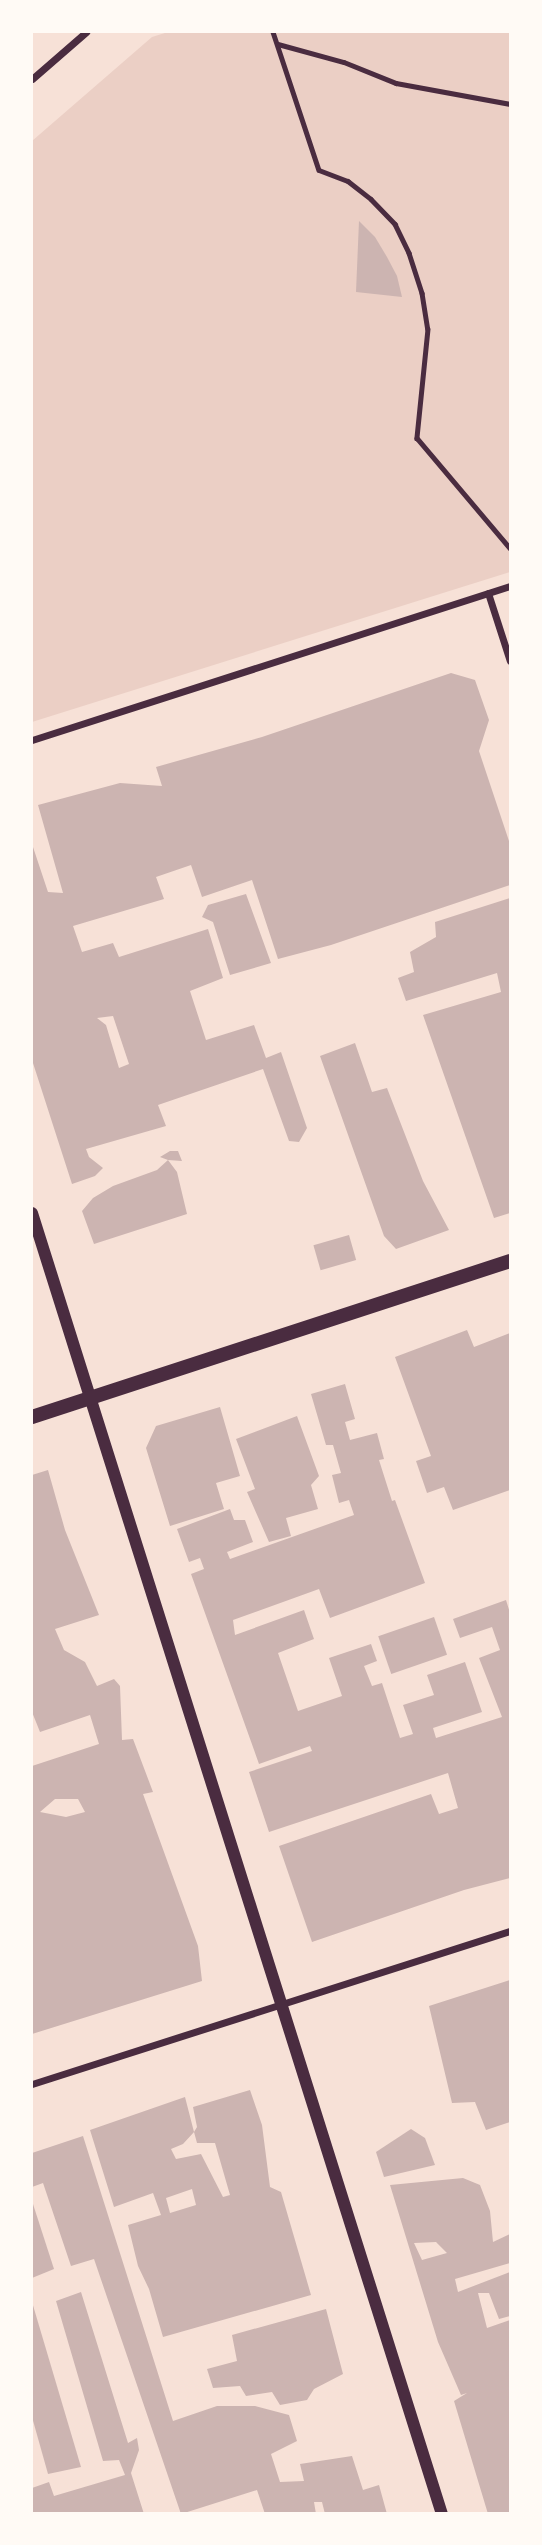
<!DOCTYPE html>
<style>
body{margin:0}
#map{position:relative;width:542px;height:2545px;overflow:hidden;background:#f7e1d7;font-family:Figtree,sans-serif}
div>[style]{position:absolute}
.green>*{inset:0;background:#ebcfc5}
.building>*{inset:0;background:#ccb4b1;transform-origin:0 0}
.path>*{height:4.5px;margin:-2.25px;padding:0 2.25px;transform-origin:2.25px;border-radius:2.25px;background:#4a2c40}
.minor>*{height:7px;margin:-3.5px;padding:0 3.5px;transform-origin:3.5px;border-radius:3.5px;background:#4a2c40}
.tertiary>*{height:12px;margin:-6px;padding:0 6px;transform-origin:6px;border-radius:6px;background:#4a2c40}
.secondary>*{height:14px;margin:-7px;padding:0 7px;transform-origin:7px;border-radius:7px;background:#4a2c40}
span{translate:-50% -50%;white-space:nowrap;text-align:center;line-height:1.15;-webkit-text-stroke:5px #fffaf5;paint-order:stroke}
.frame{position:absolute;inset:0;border:33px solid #fffaf5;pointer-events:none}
</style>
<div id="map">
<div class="green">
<div style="clip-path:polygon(168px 32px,510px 32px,510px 572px,32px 722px,32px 141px,152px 37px)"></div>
</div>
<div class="building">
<div style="clip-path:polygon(359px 221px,375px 237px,387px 257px,397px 276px,402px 297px,356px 292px)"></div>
<div style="clip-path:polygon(evenodd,451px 673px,475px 680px,489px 720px,479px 751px,510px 844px,510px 885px,331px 945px,278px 959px,252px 880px,202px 897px,191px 865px,156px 877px,164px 899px,73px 926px,82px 952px,113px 943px,119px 957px,208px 929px,223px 978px,190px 991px,206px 1040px,254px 1025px,266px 1058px,281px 1052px,307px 1128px,299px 1142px,289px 1141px,263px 1069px,158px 1105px,166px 1126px,86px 1149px,89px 1157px,103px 1168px,95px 1176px,72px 1184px,32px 1060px,32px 844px,48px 892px,63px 893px,38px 805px,120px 783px,162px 786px,156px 767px,262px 737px,451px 673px,113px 1016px,129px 1064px,119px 1068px,106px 1025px,97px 1018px,113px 1016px)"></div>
<div style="clip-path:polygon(246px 894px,271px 963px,230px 975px,213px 922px,202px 917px,208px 905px)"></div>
<div style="clip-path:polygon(510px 898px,510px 1213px,494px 1218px,423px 1015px,501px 992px,497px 973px,406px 1001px,398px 978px,414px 972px,410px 952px,436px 937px,435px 922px)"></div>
<div style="clip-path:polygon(355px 1043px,372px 1092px,387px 1088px,423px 1181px,449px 1230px,396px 1249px,384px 1236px,320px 1056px)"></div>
<div style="clip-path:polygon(170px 1151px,178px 1151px,182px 1161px,168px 1160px,177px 1172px,187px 1214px,94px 1244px,82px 1211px,93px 1198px,113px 1186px,157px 1170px,168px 1160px,160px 1157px)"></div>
<div style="left:349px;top:1235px;width:26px;height:37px;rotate:74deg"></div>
<div style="clip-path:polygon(467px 1330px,474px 1347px,510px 1333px,510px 1490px,453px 1510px,444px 1487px,427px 1493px,416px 1461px,431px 1456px,395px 1357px)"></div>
<div style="clip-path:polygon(345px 1384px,355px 1419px,345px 1422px,350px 1440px,377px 1433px,384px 1459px,379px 1460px,392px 1501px,395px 1500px,425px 1583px,330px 1618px,319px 1589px,233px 1620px,235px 1635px,304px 1610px,314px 1639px,278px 1653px,298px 1711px,342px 1696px,329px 1658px,371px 1644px,377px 1661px,364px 1666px,372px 1686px,382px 1683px,400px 1738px,413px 1734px,403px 1705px,434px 1695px,427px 1675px,465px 1662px,482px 1712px,433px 1728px,436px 1738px,502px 1717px,479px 1658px,500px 1650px,492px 1627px,460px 1638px,453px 1619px,506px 1600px,510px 1613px,510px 1878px,464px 1890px,312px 1942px,279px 1846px,431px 1794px,439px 1814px,458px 1808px,448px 1773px,269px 1832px,249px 1772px,312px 1751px,310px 1746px,259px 1764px,191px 1574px,204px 1569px,200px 1558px,189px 1562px,177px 1529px,230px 1509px,234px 1520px,245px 1520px,253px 1542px,227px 1552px,230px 1559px,354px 1515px,349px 1500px,339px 1503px,332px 1475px,341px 1473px,333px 1445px,326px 1445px,311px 1394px)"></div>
<div style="clip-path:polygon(220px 1407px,240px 1476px,216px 1483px,224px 1509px,170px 1526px,146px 1448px,156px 1426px)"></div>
<div style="clip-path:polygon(297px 1416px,319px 1476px,311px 1485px,318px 1509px,286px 1518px,291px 1536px,269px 1542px,247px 1492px,255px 1489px,236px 1439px)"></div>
<div style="clip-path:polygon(evenodd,48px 1470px,65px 1530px,99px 1615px,55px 1629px,64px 1650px,85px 1662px,97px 1686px,114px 1679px,120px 1686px,122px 1740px,133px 1739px,153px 1792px,143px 1794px,198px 1946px,202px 1981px,32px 2034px,32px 1766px,99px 1744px,90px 1715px,40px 1732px,32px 1712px,32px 1475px,48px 1470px,55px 1799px,78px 1799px,85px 1812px,66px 1817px,40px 1812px,55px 1799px)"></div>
<div style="left:434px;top:1617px;width:40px;height:59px;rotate:71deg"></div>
<div style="clip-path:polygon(510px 1980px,510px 2122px,486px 2130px,475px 2102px,452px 2103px,429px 2006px)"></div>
<div style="clip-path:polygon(evenodd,250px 2090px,262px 2125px,270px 2187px,281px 2192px,311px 2295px,163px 2337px,149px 2289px,138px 2266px,128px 2225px,161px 2215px,153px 2193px,114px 2207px,90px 2130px,185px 2097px,194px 2132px,197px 2127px,193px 2107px,250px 2090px,194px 2132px,197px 2143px,215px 2143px,230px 2195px,223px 2197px,201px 2154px,176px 2159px,171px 2149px,183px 2144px,194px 2132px,250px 2090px,192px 2189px,196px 2205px,170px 2213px,166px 2198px,192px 2189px)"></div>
<div style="clip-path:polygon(411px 2129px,425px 2138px,435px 2165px,384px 2177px,376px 2152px)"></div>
<div style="clip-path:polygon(83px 2136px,173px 2421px,217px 2406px,255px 2406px,289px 2415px,297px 2441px,271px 2454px,280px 2482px,304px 2481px,300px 2464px,352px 2456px,363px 2490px,379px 2485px,387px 2514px,325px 2514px,322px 2502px,314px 2502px,316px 2514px,265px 2514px,257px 2490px,181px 2514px,94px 2259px,71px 2266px,43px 2183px,32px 2187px,32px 2153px)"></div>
<div style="clip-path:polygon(evenodd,463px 2178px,480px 2185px,490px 2211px,493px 2242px,510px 2234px,510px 2263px,455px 2279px,458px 2292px,510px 2272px,510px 2316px,499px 2319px,489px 2293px,478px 2293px,487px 2328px,510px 2320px,510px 2514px,488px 2514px,454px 2401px,467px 2393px,461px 2395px,438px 2342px,390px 2185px,463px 2178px,436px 2242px,447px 2253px,422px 2260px,414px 2243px,436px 2242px)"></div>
<div style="clip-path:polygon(32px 2201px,54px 2269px,32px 2278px)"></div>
<div style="clip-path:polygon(81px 2292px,128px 2443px,137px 2438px,139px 2450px,131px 2473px,144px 2514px,32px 2514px,32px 2488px,49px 2482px,54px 2496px,125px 2475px,119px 2460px,103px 2461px,56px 2301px)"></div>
<div style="clip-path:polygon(32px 2302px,81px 2467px,48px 2474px,32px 2417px)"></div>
<div style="clip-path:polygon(326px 2309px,343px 2374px,314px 2389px,307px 2400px,280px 2405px,272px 2392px,246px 2396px,240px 2386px,213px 2388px,207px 2369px,237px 2361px,232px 2335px)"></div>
</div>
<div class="path">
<div style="left:273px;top:32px;width:145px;rotate:71.6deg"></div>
<div style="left:319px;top:170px;width:31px;rotate:21deg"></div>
<div style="left:348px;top:181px;width:29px;rotate:38deg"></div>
<div style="left:371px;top:199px;width:35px;rotate:46deg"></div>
<div style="left:395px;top:224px;width:32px;rotate:64deg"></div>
<div style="left:409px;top:253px;width:42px;rotate:72deg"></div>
<div style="left:422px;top:293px;width:36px;rotate:81deg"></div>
<div style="left:428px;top:329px;width:110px;rotate:95.8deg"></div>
<div style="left:417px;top:438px;width:144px;rotate:49.8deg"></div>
<div style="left:278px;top:44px;width:68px;rotate:15.3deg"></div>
<div style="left:344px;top:62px;width:56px;rotate:22deg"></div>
<div style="left:396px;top:83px;width:116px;rotate:10.4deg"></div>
</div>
<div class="minor">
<div style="left:32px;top:79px;width:72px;rotate:-41deg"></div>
<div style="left:488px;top:593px;width:71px;rotate:72.1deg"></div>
<div style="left:32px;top:740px;width:502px;rotate:-17.86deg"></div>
<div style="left:32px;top:2084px;width:502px;rotate:-17.75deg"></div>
</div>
<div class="tertiary">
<div style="left:32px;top:1213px;width:1364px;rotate:72.51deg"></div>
</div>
<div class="secondary">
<div style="left:32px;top:1417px;width:503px;rotate:-18.07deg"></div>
</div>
<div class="frame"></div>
</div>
